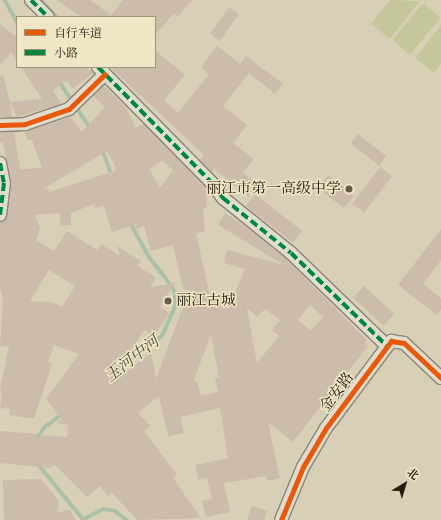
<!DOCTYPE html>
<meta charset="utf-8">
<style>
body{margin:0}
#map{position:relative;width:441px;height:520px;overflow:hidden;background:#d8d0b6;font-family:Alegreya,"Noto Serif SC",serif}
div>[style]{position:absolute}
.green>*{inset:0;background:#c6c69c;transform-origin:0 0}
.stream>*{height:3.5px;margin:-1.75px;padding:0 1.75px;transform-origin:1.75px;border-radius:1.75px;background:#aac1a8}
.building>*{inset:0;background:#ccbcab;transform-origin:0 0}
.roads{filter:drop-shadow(1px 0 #8b8576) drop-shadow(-1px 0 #8b8576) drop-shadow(0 1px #8b8576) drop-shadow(0 -1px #8b8576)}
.minor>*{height:12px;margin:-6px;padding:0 6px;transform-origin:6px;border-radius:6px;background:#e0ddcf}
.quiet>*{height:4px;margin-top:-2px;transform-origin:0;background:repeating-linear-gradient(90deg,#00873e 0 8px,transparent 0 12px)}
.cycleway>*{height:5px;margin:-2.5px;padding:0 2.5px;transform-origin:2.5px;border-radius:2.5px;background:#e8590c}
.dots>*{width:11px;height:11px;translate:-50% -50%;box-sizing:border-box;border:2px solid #efe6c6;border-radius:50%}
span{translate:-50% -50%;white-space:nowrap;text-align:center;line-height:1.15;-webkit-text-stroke:3px #efe6c6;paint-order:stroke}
.poi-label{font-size:15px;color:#261c11}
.right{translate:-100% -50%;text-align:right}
.left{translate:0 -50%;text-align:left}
.street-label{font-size:15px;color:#261c11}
.water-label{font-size:16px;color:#484c3c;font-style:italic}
.legend{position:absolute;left:16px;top:16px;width:140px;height:52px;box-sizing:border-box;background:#efe6c6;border:1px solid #9f957e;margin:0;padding:5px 7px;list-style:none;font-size:12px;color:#261c11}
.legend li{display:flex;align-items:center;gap:8px;height:20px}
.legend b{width:20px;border:1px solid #9f957e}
.north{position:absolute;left:385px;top:464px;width:40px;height:40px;-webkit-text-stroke:3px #efe6c6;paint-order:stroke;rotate:38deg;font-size:11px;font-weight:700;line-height:16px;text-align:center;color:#261c11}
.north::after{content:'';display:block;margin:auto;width:14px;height:18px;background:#261c11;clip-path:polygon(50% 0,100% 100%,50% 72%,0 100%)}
</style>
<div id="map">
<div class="green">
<div style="clip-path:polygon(390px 0,420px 1px,390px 39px,371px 24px)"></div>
<div style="left:423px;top:3px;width:23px;height:48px;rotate:40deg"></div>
<div style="clip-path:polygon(441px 25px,441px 63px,434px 73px,415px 58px)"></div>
</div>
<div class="stream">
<div style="left:5px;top:0;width:25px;rotate:61deg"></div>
<div style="left:41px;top:0;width:23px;rotate:47deg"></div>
<div style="left:59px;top:81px;width:58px;rotate:56.3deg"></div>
<div style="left:102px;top:148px;width:30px;rotate:70deg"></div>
<div style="left:195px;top:158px;width:16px;rotate:45deg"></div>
<div style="left:116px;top:372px;width:58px;rotate:-38deg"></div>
<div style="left:162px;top:336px;width:32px;rotate:-66deg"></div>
<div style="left:175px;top:307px;width:14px;rotate:-90deg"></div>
<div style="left:175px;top:293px;width:7px;rotate:-117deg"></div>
<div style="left:172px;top:287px;width:36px;rotate:-128deg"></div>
<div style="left:150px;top:259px;width:41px;rotate:-119.1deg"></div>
<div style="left:34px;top:442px;width:19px;rotate:-54deg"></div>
<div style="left:45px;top:427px;width:21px;rotate:-37deg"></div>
<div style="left:39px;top:465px;width:71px;rotate:50.7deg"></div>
<div style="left:84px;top:519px;width:22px;rotate:-27deg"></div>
<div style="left:104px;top:509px;width:11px;rotate:10deg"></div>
<div style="left:115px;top:511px;width:15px;rotate:37deg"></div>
</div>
<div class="building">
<div style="clip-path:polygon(57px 0,90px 0,111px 15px,123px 0,192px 0,178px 17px,174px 13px,155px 35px,155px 17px,81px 17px)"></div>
<div style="left:229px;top:7px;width:12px;height:33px;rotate:35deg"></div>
<div style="clip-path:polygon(0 24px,17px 37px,17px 61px,11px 52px,0 66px)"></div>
<div style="clip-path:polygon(217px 46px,240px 64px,246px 56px,283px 84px,275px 94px,249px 73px,223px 106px,247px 125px,233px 143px,254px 159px,243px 173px,258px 185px,249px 197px,214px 169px,212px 172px,200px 160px,204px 155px,110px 67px,155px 67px,155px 50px,185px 75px,164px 100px,178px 113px,209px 74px,201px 67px)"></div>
<div style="clip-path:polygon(21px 67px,87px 67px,93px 73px,73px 89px,66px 80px,53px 90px,61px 104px,17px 117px,10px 103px,12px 117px,0 117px,0 76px,3px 75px,10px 102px,42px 99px)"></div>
<div style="clip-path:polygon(evenodd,104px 86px,126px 108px,136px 128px,144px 124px,206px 187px,207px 207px,203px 208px,205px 232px,196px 233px,212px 305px,219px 298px,229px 307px,245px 269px,224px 263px,227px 250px,284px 265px,218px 225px,225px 213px,245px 226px,286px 259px,367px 340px,365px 343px,368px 346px,293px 442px,268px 422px,280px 478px,267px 481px,266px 476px,224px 483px,230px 512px,206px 517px,202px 501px,212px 499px,207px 478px,198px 480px,195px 465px,228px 458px,220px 408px,180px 417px,184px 433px,168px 436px,159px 396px,138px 413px,150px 426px,144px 431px,177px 475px,173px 478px,201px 518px,137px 520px,112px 493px,108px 496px,100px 486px,87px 497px,55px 465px,51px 468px,0 463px,0 431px,37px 434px,36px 439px,41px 435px,67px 437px,68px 425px,56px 423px,61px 419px,46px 399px,79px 354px,54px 345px,48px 362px,52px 364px,34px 419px,9px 415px,10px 409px,0 408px,2px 396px,0 390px,9px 346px,0 347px,3px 298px,0 289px,0 222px,7px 216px,11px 184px,3px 142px,0 142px,0 132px,14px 132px,20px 169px,42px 168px,32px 140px,28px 140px,24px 132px,70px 117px,82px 132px,105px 107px,93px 96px,104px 86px,107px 151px,116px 168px,115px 171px,49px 192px,48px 188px,43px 189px,107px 151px,104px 86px,162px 161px,173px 170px,160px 188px,149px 169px,162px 161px,104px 86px,94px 204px,95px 208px,104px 206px,112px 232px,137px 224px,134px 230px,144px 226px,151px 251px,173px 245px,183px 289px,189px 291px,156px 379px,151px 353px,108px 386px,144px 330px,154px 336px,169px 313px,160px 307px,175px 283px,150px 287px,156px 278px,138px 266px,141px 261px,117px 246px,120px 256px,101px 244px,97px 250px,67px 231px,54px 251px,36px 240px,40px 228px,35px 215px,60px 213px,60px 226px,71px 225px,71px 213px,94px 204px,104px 86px,49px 270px,75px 286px,62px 307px,52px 302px,30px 301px,49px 270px,104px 86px,310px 305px,323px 317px,311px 331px,298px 320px,310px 305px,104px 86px,247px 308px,257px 317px,265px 309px,280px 320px,272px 330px,279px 336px,257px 363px,247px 308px,104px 86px,211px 335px,219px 377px,215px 378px,218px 392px,201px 396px,197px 381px,193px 382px,211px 335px)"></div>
<div style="left:358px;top:134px;width:36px;height:12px;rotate:38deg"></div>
<div style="left:380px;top:167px;width:15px;height:46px;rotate:37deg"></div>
<div style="left:328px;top:175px;width:33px;height:16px;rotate:39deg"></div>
<div style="left:255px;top:194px;width:60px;height:15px;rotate:38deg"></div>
<div style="clip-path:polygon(441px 229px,441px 260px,423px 284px,441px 298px,441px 310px,437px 315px,398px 285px)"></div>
<div style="left:364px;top:286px;width:41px;height:16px;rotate:43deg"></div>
<div style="clip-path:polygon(41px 479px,59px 501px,58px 512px,70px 510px,76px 520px,4px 520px,3px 480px)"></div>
<div style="clip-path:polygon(252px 506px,267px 511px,264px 520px,247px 520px)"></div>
</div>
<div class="roads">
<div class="minor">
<div style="left:31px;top:0;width:24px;rotate:45deg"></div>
<div style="left:98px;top:67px;width:163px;rotate:45.5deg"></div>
<div style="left:212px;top:183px;width:19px;rotate:54deg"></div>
<div style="left:223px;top:198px;width:87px;rotate:39deg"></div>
<div style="left:291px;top:253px;width:134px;rotate:44.1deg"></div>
<div style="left:0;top:125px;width:25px;rotate:-2deg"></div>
<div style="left:25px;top:124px;width:46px;rotate:-18.8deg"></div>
<div style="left:69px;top:109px;width:50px;rotate:-44.2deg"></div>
<div style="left:0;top:163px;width:20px;rotate:79deg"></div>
<div style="left:4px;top:183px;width:32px;rotate:97deg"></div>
<div style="left:281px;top:520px;width:57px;rotate:-67.5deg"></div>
<div style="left:303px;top:467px;width:45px;rotate:-59.5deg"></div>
<div style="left:326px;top:428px;width:109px;rotate:-53.2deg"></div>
<div style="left:391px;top:341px;width:13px;rotate:9deg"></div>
<div style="left:404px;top:343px;width:51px;rotate:43.4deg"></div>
</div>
</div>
<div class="quiet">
<div style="left:31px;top:0;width:24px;rotate:45deg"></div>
<div style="left:98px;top:67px;width:163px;rotate:45.5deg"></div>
<div style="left:212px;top:183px;width:19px;rotate:54deg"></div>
<div style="left:223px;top:198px;width:87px;rotate:39deg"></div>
<div style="left:291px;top:253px;width:134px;rotate:44.1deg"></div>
<div style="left:0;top:163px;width:20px;rotate:79deg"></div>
<div style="left:4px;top:183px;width:32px;rotate:97deg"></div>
</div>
<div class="cycleway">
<div style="left:0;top:125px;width:25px;rotate:-2deg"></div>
<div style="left:25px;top:124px;width:46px;rotate:-18.8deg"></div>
<div style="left:69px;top:109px;width:50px;rotate:-44.2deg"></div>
<div style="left:281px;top:520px;width:57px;rotate:-67.5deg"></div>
<div style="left:303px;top:467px;width:45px;rotate:-59.5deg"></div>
<div style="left:326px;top:428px;width:109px;rotate:-53.2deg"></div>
<div style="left:391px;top:341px;width:13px;rotate:9deg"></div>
<div style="left:404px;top:343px;width:51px;rotate:43.4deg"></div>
</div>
<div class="dots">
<div style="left:349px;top:189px;background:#645b4b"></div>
<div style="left:168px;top:301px;background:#645b4b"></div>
</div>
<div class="poi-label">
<span class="right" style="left:341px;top:189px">丽江市第一高级中学</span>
<span class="left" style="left:176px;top:301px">丽江古城</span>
</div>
<div class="street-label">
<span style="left:337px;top:392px;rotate:-53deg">金安路</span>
</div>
<div class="water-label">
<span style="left:132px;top:359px;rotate:-38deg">玉河中河</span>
</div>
<ul class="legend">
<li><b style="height:5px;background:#e8590c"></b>自行车道</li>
<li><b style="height:5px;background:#00873e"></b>小路</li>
</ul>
<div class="north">北</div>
</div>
